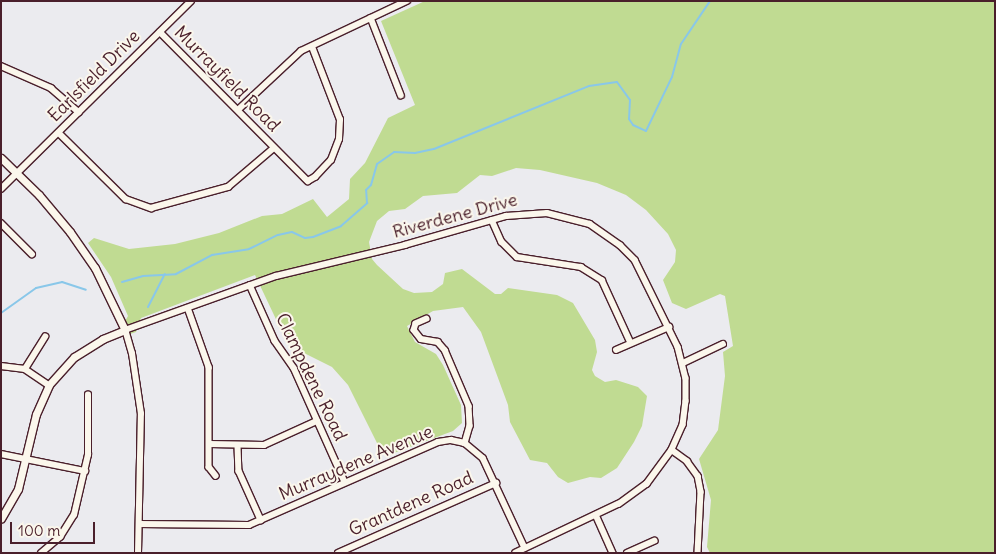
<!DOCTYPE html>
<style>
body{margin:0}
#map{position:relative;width:996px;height:554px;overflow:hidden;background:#ebebef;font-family:Delius,sans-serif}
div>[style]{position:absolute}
.green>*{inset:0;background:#c0db92}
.stream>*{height:2px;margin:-1px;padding:0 1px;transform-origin:1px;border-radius:1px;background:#89c7e9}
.roads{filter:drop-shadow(1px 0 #4a1f2b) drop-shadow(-1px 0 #4a1f2b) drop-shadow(0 1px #4a1f2b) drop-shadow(0 -1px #4a1f2b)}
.minor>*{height:5.5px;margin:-2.75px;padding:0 2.75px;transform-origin:2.75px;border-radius:2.75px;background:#fbf7ec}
.tertiary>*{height:7px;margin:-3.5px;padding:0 3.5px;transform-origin:3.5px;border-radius:3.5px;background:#fbf7ec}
span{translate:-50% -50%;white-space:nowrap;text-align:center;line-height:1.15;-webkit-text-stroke:4px #fbf7ec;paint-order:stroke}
.street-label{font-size:18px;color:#4a1f2b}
.frame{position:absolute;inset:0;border:2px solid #4a1f2b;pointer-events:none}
.scale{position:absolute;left:10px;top:522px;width:85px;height:22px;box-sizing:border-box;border:2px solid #4a1f2b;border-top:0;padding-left:6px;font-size:15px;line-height:18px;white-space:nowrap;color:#4a1f2b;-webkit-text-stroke:4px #fbf7ec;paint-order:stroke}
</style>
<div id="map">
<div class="green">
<div style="clip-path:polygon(425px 1px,995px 1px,995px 553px,710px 553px,707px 547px,711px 500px,699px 459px,718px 430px,725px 376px,723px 352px,733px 346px,725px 296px,720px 294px,686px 309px,672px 303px,663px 280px,675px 262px,676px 250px,668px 234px,646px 210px,626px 195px,597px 183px,540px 170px,516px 168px,492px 176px,480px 175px,457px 193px,423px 196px,405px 209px,389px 211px,377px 221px,369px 242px,372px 259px,377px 265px,403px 289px,414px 293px,432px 292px,443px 284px,445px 273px,462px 269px,495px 294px,501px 294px,508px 288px,557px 295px,573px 303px,595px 340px,597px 352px,592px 370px,595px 376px,605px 382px,616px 380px,638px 387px,647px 396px,642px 426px,634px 442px,617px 468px,601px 478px,590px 477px,568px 483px,558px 477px,547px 463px,530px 460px,510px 422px,508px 405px,481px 332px,463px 307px,433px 311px,407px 326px,415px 342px,436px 354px,443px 365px,461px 405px,462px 423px,453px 431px,394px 453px,378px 445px,348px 385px,332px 367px,300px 351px,283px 334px,255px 275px,141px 318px,136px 332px,115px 339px,128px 316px,111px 277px,88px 243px,94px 238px,129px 249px,175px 244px,219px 233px,262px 216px,282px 214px,313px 199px,327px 217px,349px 199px,350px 179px,365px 163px,388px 118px,415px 105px,381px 21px)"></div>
</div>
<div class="stream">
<div style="left:122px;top:282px;width:22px;rotate:-16deg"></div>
<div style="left:143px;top:276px;width:33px;rotate:-3deg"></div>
<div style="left:176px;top:274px;width:41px;rotate:-27.8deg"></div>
<div style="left:212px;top:255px;width:37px;rotate:-9deg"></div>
<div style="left:249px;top:249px;width:32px;rotate:-26deg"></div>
<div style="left:278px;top:235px;width:14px;rotate:-12deg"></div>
<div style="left:292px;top:232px;width:14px;rotate:25deg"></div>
<div style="left:305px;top:238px;width:8px;rotate:-7deg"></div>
<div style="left:313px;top:237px;width:30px;rotate:-21deg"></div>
<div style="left:341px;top:226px;width:35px;rotate:-41deg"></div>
<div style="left:367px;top:203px;width:13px;rotate:-94deg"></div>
<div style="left:366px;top:190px;width:7px;rotate:-45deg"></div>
<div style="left:371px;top:185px;width:22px;rotate:-74deg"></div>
<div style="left:377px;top:164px;width:21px;rotate:-35deg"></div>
<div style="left:394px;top:152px;width:21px;rotate:3deg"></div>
<div style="left:415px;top:153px;width:19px;rotate:-12deg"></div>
<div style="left:434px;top:149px;width:167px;rotate:-22.1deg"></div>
<div style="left:589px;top:86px;width:28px;rotate:-8deg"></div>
<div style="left:617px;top:82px;width:22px;rotate:54deg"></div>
<div style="left:630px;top:100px;width:19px;rotate:93deg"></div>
<div style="left:629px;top:119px;width:7px;rotate:56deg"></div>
<div style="left:633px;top:125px;width:14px;rotate:25deg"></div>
<div style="left:646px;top:131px;width:60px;rotate:-64.3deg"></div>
<div style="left:672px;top:77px;width:34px;rotate:-75deg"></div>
<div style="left:681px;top:44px;width:52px;rotate:-56deg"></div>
<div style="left:148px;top:307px;width:37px;rotate:-63deg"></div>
<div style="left:1px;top:313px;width:43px;rotate:-35.5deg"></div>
<div style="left:36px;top:288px;width:27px;rotate:-13deg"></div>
<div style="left:62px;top:282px;width:25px;rotate:18deg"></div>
</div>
<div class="roads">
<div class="minor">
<div style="left:371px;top:18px;width:83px;rotate:68.7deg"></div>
<div style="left:160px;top:32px;width:210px;rotate:45.2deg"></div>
<div style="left:308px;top:181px;width:8px;rotate:-30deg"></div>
<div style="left:315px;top:177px;width:23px;rotate:-47deg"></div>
<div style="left:331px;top:160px;width:22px;rotate:-69deg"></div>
<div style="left:339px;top:139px;width:19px;rotate:-87deg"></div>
<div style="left:340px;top:120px;width:78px;rotate:-111deg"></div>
<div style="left:1px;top:66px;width:55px;rotate:23.7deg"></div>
<div style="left:51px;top:88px;width:37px;rotate:41deg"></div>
<div style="left:238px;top:110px;width:86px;rotate:-43.1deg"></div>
<div style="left:301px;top:51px;width:117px;rotate:-25.3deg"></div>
<div style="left:59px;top:133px;width:94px;rotate:44.6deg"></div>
<div style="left:126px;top:199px;width:27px;rotate:20deg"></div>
<div style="left:151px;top:208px;width:80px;rotate:-15.3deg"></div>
<div style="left:228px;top:187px;width:60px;rotate:-40.3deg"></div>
<div style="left:1px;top:189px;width:267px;rotate:-44.7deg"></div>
<div style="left:492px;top:220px;width:24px;rotate:66deg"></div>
<div style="left:502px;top:242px;width:21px;rotate:45deg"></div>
<div style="left:517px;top:257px;width:65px;rotate:8.9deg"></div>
<div style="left:581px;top:267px;width:25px;rotate:32deg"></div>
<div style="left:602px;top:280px;width:69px;rotate:65.3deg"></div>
<div style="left:1px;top:223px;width:44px;rotate:45deg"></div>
<div style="left:250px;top:285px;width:61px;rotate:65.9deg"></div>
<div style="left:275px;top:341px;width:33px;rotate:55deg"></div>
<div style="left:294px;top:368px;width:125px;rotate:65.9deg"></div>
<div style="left:188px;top:308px;width:63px;rotate:70.4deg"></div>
<div style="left:209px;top:367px;width:100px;rotate:90deg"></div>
<div style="left:209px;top:467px;width:11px;rotate:52deg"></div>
<div style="left:427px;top:319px;width:12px;rotate:156deg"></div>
<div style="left:416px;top:324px;width:6px;rotate:108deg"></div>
<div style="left:414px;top:330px;width:11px;rotate:52deg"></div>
<div style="left:421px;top:339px;width:17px;rotate:10deg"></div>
<div style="left:438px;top:342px;width:11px;rotate:49deg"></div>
<div style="left:445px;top:350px;width:61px;rotate:66.8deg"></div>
<div style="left:469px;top:406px;width:20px;rotate:87deg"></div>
<div style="left:470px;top:426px;width:18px;rotate:106deg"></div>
<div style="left:616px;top:350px;width:58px;rotate:-23.5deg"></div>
<div style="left:683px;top:363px;width:44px;rotate:-25.4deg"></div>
<div style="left:1px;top:366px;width:24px;rotate:7deg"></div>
<div style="left:25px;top:369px;width:29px;rotate:34deg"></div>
<div style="left:25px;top:369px;width:38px;rotate:-58deg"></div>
<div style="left:210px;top:444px;width:54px;rotate:1.1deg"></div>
<div style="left:264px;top:445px;width:58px;rotate:-24.4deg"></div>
<div style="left:238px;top:446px;width:25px;rotate:88deg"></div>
<div style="left:239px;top:471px;width:54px;rotate:65.8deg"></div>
<div style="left:672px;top:450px;width:19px;rotate:36deg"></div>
<div style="left:687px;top:461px;width:19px;rotate:54deg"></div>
<div style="left:698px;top:476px;width:16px;rotate:79deg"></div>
<div style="left:701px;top:492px;width:61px;rotate:92.8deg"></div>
<div style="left:1px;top:454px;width:86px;rotate:11.4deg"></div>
<div style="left:596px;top:515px;width:42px;rotate:65.9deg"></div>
<div style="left:139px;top:524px;width:110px;rotate:0.5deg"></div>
<div style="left:249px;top:525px;width:206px;rotate:-23.7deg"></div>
<div style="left:438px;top:442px;width:13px;rotate:-9deg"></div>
<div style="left:451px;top:440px;width:14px;rotate:12deg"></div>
<div style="left:465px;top:443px;width:23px;rotate:40deg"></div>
<div style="left:483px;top:458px;width:99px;rotate:65deg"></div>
<div style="left:41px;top:553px;width:25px;rotate:-40deg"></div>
<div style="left:60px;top:537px;width:26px;rotate:-58deg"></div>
<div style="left:74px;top:515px;width:62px;rotate:-76.9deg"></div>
<div style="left:88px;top:455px;width:60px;rotate:-90deg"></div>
<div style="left:138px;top:553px;width:139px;rotate:-88.8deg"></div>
<div style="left:141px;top:414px;width:61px;rotate:-98.5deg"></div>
<div style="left:132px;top:354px;width:25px;rotate:-106deg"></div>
<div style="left:125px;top:330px;width:160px;rotate:-19.7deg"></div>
<div style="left:276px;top:276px;width:133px;rotate:-13.5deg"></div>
<div style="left:405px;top:245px;width:105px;rotate:-16deg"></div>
<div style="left:506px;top:216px;width:41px;rotate:-4.2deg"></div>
<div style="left:547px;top:213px;width:44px;rotate:14.3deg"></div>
<div style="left:590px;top:224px;width:37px;rotate:35deg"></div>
<div style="left:620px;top:245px;width:21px;rotate:45deg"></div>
<div style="left:635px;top:260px;width:97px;rotate:63.7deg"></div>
<div style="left:678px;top:347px;width:32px;rotate:76deg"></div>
<div style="left:686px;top:378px;width:23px;rotate:90deg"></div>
<div style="left:686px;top:401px;width:24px;rotate:97deg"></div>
<div style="left:683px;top:425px;width:27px;rotate:114deg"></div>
<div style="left:672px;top:450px;width:42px;rotate:126.3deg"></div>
<div style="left:647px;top:484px;width:34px;rotate:144deg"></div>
<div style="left:619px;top:504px;width:114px;rotate:154.6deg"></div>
<div style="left:338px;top:553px;width:173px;rotate:-23.9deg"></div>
<div style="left:627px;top:553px;width:30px;rotate:-24deg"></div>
</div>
<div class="tertiary">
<div style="left:1px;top:158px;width:53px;rotate:44.2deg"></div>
<div style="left:39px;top:195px;width:48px;rotate:50deg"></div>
<div style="left:70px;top:232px;width:44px;rotate:55.2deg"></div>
<div style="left:95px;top:268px;width:69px;rotate:64.2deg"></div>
<div style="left:125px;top:330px;width:24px;rotate:158deg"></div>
<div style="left:103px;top:339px;width:34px;rotate:148deg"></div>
<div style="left:74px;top:357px;width:38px;rotate:132deg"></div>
<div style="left:49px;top:385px;width:32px;rotate:114deg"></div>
<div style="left:36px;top:414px;width:77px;rotate:103.5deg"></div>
<div style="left:18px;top:489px;width:34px;rotate:120deg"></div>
</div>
</div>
<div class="street-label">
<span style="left:94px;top:76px;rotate:-45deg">Earlsfield Drive</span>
<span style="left:227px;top:79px;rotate:45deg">Murrayfield Road</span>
<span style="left:455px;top:216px;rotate:-15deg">Riverdene Drive</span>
<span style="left:311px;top:377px;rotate:64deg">Clampdene Road</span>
<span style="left:356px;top:463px;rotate:-23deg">Murraydene Avenue</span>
<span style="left:411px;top:504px;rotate:-24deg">Grantdene Road</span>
</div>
<div class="frame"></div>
<div class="scale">100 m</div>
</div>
